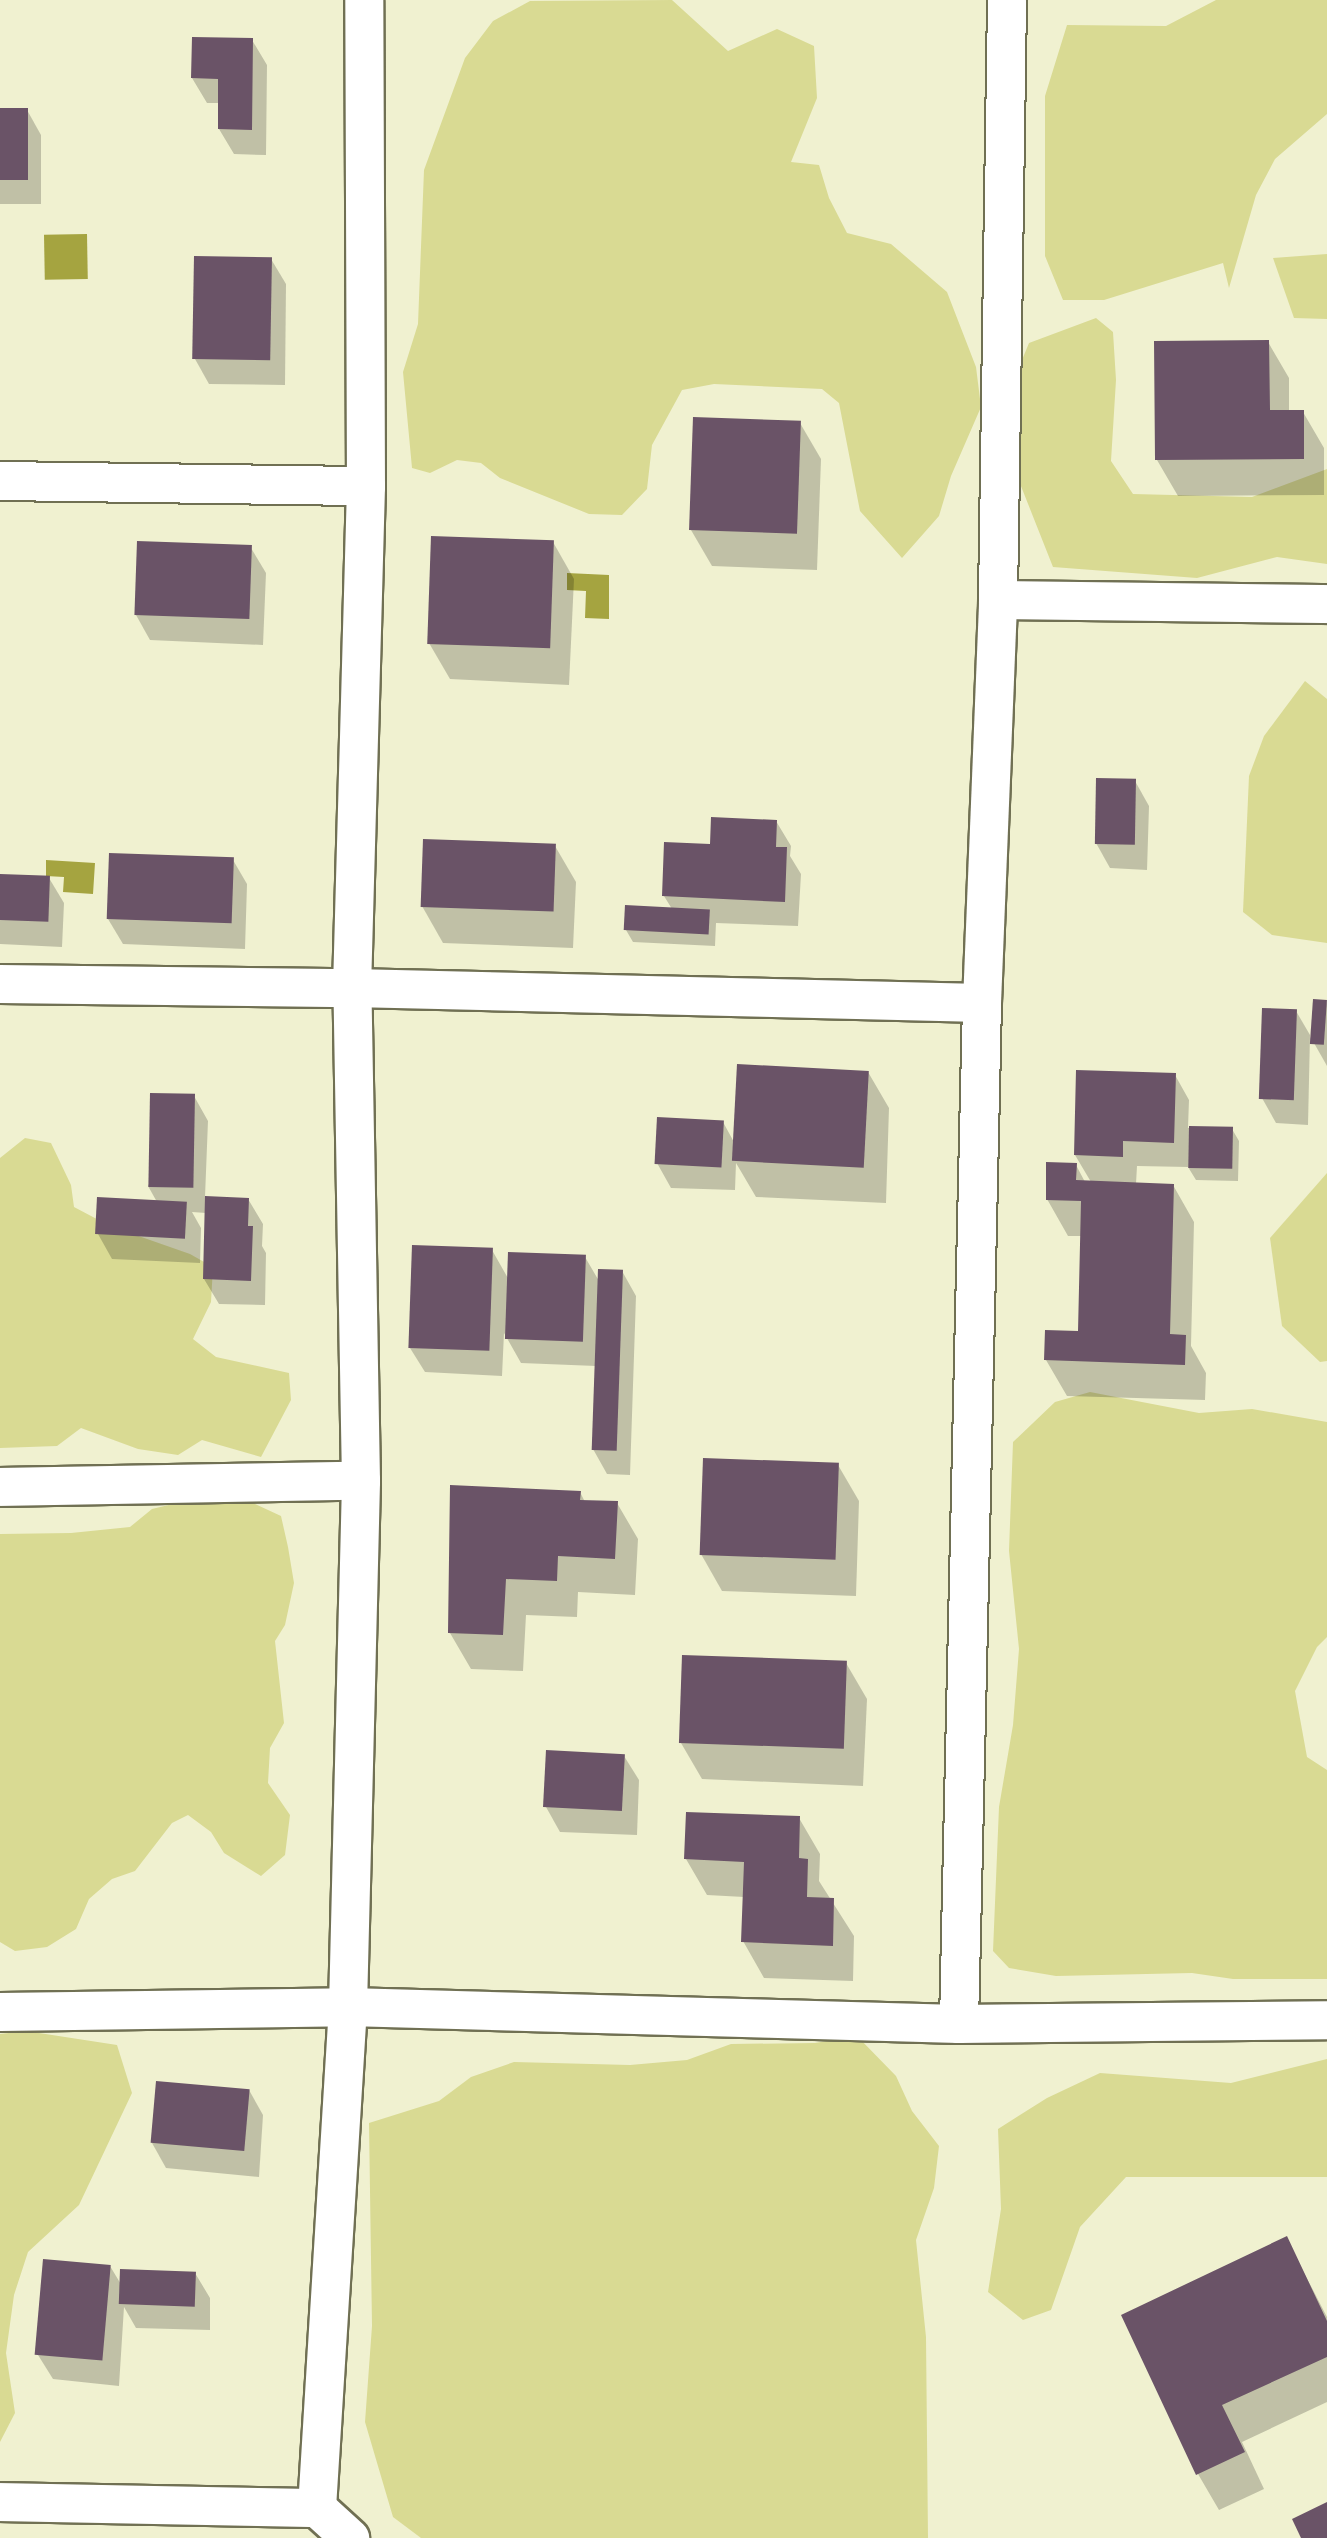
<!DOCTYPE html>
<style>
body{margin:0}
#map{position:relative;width:1327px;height:2538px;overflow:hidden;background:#f0f1d0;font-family:Arial,sans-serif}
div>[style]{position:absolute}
.green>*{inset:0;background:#d9da93}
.water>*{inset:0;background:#a5a440;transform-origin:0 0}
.shadow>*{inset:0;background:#0003}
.building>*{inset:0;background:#6a5367;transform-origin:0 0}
.roads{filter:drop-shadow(2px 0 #707053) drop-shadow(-2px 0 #707053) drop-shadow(0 2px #707053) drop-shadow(0 -2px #707053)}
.minor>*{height:38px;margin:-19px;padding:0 19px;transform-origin:19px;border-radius:19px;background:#fff}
span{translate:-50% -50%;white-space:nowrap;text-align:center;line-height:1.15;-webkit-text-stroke:7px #feffdd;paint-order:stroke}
</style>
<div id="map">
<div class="green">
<div style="clip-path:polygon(672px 0,728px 51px,777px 29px,814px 46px,817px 98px,791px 162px,819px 165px,829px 198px,847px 233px,891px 244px,947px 292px,976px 367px,981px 407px,951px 476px,939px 516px,902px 558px,860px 511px,839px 403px,822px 389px,714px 384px,682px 390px,652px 445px,647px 489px,622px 515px,589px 514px,500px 478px,481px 463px,457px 460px,430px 473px,412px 468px,403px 372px,418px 324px,424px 170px,465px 58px,493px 21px,530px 1px)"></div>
<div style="clip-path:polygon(1216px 0,1327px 0,1327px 114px,1275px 159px,1256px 195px,1229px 288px,1223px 263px,1104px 300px,1063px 300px,1045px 256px,1045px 96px,1067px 25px,1166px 26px)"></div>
<div style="clip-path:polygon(1327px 254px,1327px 319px,1294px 318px,1273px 258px)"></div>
<div style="clip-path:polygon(1096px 318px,1113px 332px,1116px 380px,1111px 461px,1133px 494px,1252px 497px,1327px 469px,1327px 564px,1277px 557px,1197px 578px,1053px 567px,996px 423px,1029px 343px)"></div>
<div style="clip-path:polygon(1305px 681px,1327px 699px,1327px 943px,1272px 935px,1243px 912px,1249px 776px,1264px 736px)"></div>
<div style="clip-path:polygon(25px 1138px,51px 1143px,71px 1185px,74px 1207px,110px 1226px,190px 1254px,213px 1267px,211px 1302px,193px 1339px,216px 1357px,289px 1373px,291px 1400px,261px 1457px,202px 1440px,178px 1455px,138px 1449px,81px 1428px,57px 1446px,0 1448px,0 1158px)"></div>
<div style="clip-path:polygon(1327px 1173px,1327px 1361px,1320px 1362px,1282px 1326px,1270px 1238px)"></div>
<div style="clip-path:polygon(1090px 1392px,1199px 1413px,1252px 1409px,1327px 1422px,1327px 1637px,1317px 1647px,1295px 1691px,1307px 1757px,1327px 1770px,1327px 1979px,1233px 1979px,1192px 1973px,1056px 1976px,1009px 1968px,993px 1951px,999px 1807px,1013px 1725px,1019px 1649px,1009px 1551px,1013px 1442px,1055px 1402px)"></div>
<div style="clip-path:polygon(210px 1495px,251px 1502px,281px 1516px,288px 1547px,294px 1583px,285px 1625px,275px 1641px,284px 1723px,270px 1748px,268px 1783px,290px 1815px,285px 1855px,261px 1876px,224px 1853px,211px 1832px,188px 1815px,172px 1823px,135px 1871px,112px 1879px,89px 1899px,76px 1929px,47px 1947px,15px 1951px,0 1942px,0 1534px,71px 1533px,130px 1527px,152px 1509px)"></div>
<div style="clip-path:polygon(26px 2031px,117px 2045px,132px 2093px,79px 2205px,28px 2252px,14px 2295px,6px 2353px,15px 2413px,0 2442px,0 2034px)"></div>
<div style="clip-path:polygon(857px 2036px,896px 2076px,912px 2111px,939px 2146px,934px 2188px,916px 2240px,926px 2337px,928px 2538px,421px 2538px,393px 2517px,365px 2422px,372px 2326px,369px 2123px,439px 2101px,471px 2077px,514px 2062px,630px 2065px,687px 2060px,731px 2044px,815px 2043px)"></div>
<div style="clip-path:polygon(1327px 2059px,1327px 2177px,1126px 2177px,1080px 2227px,1051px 2310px,1023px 2320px,988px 2292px,1001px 2209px,998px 2129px,1047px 2098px,1100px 2073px,1231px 2083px)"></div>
</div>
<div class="water">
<div style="left:87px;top:234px;width:45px;height:43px;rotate:89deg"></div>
<div style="clip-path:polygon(567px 573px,609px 575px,609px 619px,585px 618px,586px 591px,567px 590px)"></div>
<div style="clip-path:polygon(46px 860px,95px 863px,93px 894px,63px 892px,64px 877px,46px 876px)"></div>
</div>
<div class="shadow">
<div style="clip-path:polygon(252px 40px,267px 65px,266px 155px,234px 154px,219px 129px,220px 103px,207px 103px,192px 78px)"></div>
<div style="clip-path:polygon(0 110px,27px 110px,41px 135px,41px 204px,0 204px)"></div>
<div style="clip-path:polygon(271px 259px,286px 284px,285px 385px,209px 384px,195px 359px)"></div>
<div style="clip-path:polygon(1268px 342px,1289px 378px,1289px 412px,1303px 412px,1324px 448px,1324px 495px,1178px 496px,1157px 460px)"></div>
<div style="clip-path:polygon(800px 423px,821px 459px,817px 570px,712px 566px,691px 530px)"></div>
<div style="clip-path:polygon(553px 542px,574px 579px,569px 685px,450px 679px,429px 643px)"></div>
<div style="clip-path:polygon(251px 548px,266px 573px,263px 645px,150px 640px,136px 615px)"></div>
<div style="clip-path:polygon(1135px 781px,1149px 806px,1147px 870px,1110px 868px,1096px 843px)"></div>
<div style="clip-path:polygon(776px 821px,791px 846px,790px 856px,801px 874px,798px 926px,716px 923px,715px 946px,633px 942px,626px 930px,672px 909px,664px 896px,712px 845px)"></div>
<div style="clip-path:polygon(555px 846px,576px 882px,573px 948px,443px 943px,422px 906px)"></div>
<div style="clip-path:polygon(233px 860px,247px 884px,245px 949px,123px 944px,108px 919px)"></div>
<div style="clip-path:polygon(0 876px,49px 878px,64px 903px,62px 947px,0 944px)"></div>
<div style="clip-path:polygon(1327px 1001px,1327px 1066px,1314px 1043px)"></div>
<div style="clip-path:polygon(1296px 1011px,1310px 1035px,1308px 1125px,1276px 1123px,1262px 1098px)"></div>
<div style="clip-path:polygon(868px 1072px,889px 1108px,886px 1203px,756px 1197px,736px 1163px,735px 1190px,671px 1188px,657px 1163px,723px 1122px,735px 1144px)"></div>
<div style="clip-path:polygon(1175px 1075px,1189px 1100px,1188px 1128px,1232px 1129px,1239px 1141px,1238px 1181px,1196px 1180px,1188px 1167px,1137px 1166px,1136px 1184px,1173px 1185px,1194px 1222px,1191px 1346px,1206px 1373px,1205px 1400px,1067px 1396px,1046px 1360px,1079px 1333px,1082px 1236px,1068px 1236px,1047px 1199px,1076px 1165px,1085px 1182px,1091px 1182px,1075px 1155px)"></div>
<div style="clip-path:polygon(194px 1096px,208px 1121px,205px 1197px,248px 1199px,263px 1224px,262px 1246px,266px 1253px,265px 1305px,219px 1304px,204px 1279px,206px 1213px,192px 1212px,201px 1228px,200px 1263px,112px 1259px,98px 1234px,157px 1202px,148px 1186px)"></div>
<div style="clip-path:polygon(492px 1250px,509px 1280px,585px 1257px,599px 1281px,622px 1271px,636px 1296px,630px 1475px,607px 1474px,593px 1449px,596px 1366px,521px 1363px,504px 1333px,502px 1376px,425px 1372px,410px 1348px)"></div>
<div style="clip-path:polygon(838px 1465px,859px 1501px,856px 1596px,722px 1591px,701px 1554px)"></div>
<div style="clip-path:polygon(580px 1492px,585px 1502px,617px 1503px,638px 1539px,635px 1595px,578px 1592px,577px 1617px,526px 1615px,523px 1671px,471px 1669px,450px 1633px)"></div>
<div style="clip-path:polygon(846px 1663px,867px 1699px,863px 1786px,702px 1779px,681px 1743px)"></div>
<div style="clip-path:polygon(624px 1756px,639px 1780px,637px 1835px,560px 1832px,546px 1807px)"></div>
<div style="clip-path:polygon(799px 1818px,820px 1854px,819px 1881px,854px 1936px,853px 1981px,764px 1978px,743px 1941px,744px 1897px,707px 1895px,686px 1859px)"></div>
<div style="clip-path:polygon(249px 2090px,263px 2115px,259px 2177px,166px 2168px,152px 2143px)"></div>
<div style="clip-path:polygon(1286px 2238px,1327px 2317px,1327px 2402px,1242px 2442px,1264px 2489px,1219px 2510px,1198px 2474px,1123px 2316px)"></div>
<div style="clip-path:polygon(110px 2266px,122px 2286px,195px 2273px,210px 2298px,210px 2330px,136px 2328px,124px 2307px,119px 2386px,53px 2379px,38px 2355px)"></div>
</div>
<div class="building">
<div style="clip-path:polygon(192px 37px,253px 38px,252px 130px,218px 129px,218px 79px,191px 78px)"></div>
<div style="left:0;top:108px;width:28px;height:72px"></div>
<div style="left:194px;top:256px;width:78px;height:103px;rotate:1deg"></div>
<div style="clip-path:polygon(1269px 340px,1270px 410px,1304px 410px,1304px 459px,1155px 460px,1154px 341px)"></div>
<div style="left:693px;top:417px;width:108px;height:113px;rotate:2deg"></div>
<div style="left:431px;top:536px;width:123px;height:108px;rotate:2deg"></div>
<div style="left:137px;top:541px;width:115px;height:74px;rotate:2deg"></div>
<div style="left:1096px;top:778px;width:40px;height:66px;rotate:1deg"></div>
<div style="clip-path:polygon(711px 817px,777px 820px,776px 847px,787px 847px,785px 902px,662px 896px,664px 842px,710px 844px)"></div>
<div style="left:423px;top:839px;width:133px;height:68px;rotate:2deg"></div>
<div style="left:109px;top:853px;width:125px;height:66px;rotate:2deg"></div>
<div style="left:0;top:874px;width:50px;height:46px;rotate:2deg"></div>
<div style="left:625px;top:905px;width:85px;height:25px;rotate:3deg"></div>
<div style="left:1313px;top:999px;width:14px;height:45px;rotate:4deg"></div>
<div style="left:1262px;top:1008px;width:35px;height:91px;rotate:2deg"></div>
<div style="left:737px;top:1064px;width:132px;height:97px;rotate:3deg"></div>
<div style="clip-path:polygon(1076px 1070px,1176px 1073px,1174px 1143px,1123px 1141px,1123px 1157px,1074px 1155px)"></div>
<div style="left:150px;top:1093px;width:45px;height:94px;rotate:1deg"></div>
<div style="left:657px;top:1117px;width:67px;height:47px;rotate:3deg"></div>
<div style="left:1189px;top:1126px;width:44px;height:42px;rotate:1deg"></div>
<div style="clip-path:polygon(1046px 1162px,1077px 1163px,1076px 1180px,1174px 1184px,1170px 1334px,1186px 1335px,1185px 1365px,1044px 1360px,1045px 1330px,1078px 1331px,1081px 1201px,1046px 1200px)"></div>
<div style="clip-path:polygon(205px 1196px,249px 1198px,248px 1226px,253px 1226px,251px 1281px,203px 1279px)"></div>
<div style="left:97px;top:1197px;width:90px;height:37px;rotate:3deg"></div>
<div style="left:412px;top:1245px;width:81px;height:103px;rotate:2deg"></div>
<div style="left:508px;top:1252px;width:78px;height:87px;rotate:2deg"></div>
<div style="left:598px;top:1269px;width:25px;height:181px;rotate:2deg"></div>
<div style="left:703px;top:1458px;width:136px;height:97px;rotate:2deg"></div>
<div style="clip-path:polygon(450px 1485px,581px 1491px,580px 1500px,618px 1501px,615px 1559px,558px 1556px,557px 1581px,506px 1579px,503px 1635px,448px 1633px)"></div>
<div style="left:682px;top:1655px;width:165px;height:88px;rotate:2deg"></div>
<div style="left:546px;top:1750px;width:79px;height:57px;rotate:3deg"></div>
<div style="clip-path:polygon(686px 1812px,800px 1816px,799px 1858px,808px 1859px,807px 1897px,834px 1898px,833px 1946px,741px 1942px,744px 1862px,684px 1859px)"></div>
<div style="left:156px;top:2081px;width:94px;height:62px;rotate:5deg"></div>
<div style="clip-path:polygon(1287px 2236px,1327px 2321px,1327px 2357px,1222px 2405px,1245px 2452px,1196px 2475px,1121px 2315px)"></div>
<div style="left:43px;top:2259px;width:68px;height:96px;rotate:5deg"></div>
<div style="left:120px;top:2269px;width:76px;height:35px;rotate:2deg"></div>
<div style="clip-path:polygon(1327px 2502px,1327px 2538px,1301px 2538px,1292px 2519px)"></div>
</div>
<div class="roads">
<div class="minor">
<div style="left:0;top:481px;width:366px;rotate:0.8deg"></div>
<div style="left:998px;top:600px;width:329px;rotate:0.7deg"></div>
<div style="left:0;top:984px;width:352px;rotate:0.7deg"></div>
<div style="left:352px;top:988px;width:630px;rotate:1.36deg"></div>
<div style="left:0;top:1487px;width:361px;rotate:-1deg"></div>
<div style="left:0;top:2012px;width:348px;rotate:-0.8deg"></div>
<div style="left:348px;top:2007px;width:611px;rotate:1.59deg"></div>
<div style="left:959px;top:2024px;width:368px;rotate:-0.6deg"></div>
<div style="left:959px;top:2024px;width:1021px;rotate:-88.71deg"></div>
<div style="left:982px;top:1003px;width:403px;rotate:-87.7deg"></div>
<div style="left:998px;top:600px;width:600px;rotate:-89.14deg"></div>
<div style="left:0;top:2502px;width:317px;rotate:1.1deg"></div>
<div style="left:317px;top:2508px;width:45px;rotate:42.3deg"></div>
<div style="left:317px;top:2508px;width:502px;rotate:-86.46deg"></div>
<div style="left:348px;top:2007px;width:526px;rotate:-88.58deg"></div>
<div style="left:361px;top:1481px;width:493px;rotate:-91deg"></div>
<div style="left:352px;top:988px;width:502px;rotate:-88.4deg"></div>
<div style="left:366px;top:486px;width:486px;rotate:-90.2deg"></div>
</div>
</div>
</div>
